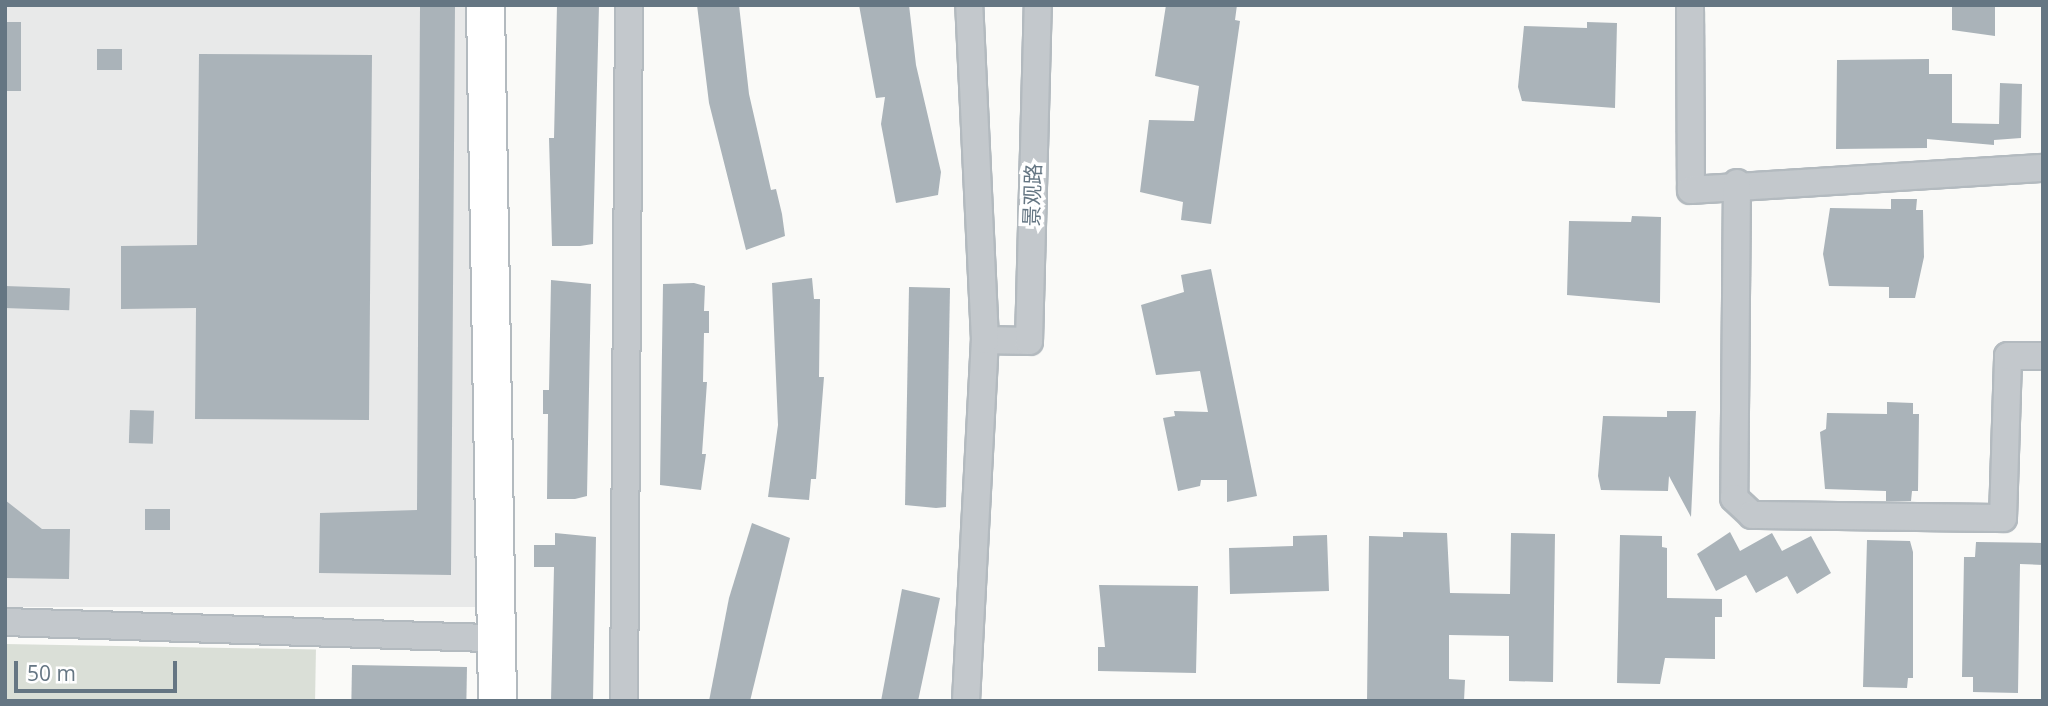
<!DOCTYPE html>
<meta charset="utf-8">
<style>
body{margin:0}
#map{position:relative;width:2048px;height:706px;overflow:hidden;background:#fafaf8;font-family:"Open Sans","Noto Sans SC",sans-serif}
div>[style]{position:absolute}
.built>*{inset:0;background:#e8e9e9;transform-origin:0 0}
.green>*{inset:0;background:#dadfd7;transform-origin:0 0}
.building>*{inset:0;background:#aab3b9;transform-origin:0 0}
.roads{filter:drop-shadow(2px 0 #b3babf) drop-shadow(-2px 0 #b3babf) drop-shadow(0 2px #b3babf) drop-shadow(0 -2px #b3babf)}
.street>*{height:26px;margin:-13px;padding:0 13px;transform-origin:13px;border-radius:13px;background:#c3c8cc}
.secondary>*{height:37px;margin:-18.5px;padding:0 18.5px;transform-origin:18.5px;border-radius:18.5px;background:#fff}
span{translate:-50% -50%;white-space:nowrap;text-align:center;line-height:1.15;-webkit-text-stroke:7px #fff;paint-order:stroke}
.street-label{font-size:21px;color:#657683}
.frame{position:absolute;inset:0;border:7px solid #657683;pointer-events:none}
.scale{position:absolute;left:14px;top:661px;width:163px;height:32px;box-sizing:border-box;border:4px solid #657683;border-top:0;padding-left:9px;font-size:21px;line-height:24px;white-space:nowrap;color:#657683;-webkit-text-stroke:5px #fff;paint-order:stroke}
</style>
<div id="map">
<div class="built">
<div style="left:5px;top:5px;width:470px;height:602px"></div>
</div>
<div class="green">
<div style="left:5px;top:644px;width:311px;height:57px;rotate:1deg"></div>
</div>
<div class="building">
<div style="clip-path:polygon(420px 5px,455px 5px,451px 575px,319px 573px,320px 513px,417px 510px)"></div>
<div style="clip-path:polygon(557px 5px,599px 5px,593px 244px,580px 246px,552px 246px,549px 138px,554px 138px)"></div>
<div style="clip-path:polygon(697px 5px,739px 5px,749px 94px,771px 190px,776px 189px,782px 214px,785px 236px,746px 250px,709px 103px)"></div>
<div style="clip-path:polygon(859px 5px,909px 5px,916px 65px,941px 172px,938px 195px,896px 203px,881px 124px,885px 97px,876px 98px)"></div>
<div style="clip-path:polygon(1166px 5px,1237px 5px,1235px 20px,1240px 21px,1211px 224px,1181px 220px,1183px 202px,1140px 192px,1149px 120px,1194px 121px,1199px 86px,1155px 76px)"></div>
<div style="clip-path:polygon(1952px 5px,1995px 5px,1995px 36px,1952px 30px)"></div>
<div style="left:5px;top:22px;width:16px;height:69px"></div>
<div style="clip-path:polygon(1587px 22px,1617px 23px,1615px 108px,1522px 101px,1518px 87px,1524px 26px,1587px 28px)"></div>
<div style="left:97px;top:49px;width:25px;height:21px"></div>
<div style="clip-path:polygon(199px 54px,372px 55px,369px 420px,195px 419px,196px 308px,121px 309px,121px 246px,197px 245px)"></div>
<div style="clip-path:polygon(1929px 59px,1929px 74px,1952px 74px,1952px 123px,1999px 124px,2000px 83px,2022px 84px,2021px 138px,1994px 140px,1994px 145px,1927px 139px,1927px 148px,1836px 149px,1837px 60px)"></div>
<div style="clip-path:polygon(1891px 199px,1917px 199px,1916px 210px,1923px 210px,1924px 257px,1915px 298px,1889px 298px,1889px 287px,1829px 286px,1823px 254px,1830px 208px,1891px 209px)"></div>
<div style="clip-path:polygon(1632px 216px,1661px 217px,1660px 303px,1567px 295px,1569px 221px,1631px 222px)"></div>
<div style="clip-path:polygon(1211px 269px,1257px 496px,1227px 502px,1227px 480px,1201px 480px,1200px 486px,1178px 491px,1163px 418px,1175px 416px,1174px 411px,1208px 412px,1200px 371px,1156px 375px,1141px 305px,1184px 292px,1181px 275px)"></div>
<div style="clip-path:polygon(812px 278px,814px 299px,820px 299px,819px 377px,824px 377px,816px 479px,811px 479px,809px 500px,768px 497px,778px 425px,772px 283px)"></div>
<div style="clip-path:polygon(551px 280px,591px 284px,587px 496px,575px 499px,547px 499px,548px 414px,543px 414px,543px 390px,549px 390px)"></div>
<div style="clip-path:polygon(694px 283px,705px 286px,704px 311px,709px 311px,709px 333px,704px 333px,703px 382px,707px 382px,702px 454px,706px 454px,701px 490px,660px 485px,663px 284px)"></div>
<div style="left:5px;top:286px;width:65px;height:22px;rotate:2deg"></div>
<div style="clip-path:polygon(909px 287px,950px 288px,946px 507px,936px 508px,905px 505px)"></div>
<div style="clip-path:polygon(1887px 402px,1913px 403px,1913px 414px,1919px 414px,1918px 491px,1912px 491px,1911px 501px,1886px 501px,1886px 491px,1825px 489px,1820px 432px,1826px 429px,1827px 413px,1887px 414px)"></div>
<div style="left:130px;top:410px;width:24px;height:33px;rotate:2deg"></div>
<div style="clip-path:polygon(1667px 411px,1696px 411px,1691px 517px,1669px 476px,1668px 491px,1601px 490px,1598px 476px,1603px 416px,1667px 417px)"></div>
<div style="clip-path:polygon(5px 500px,42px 529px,70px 529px,69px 579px,5px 578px)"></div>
<div style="left:145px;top:509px;width:25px;height:21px"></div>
<div style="clip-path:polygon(752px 523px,790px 538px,750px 701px,709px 701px,729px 598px)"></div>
<div style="clip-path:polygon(1403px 532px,1447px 533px,1450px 593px,1510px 594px,1511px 533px,1555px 534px,1553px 682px,1509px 681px,1509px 636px,1449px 635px,1449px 679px,1465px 680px,1464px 701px,1367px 701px,1369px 536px,1403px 537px)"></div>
<div style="clip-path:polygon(1730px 532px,1740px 551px,1772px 533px,1782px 551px,1811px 536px,1831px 573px,1797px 594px,1787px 576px,1756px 593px,1746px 575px,1716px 591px,1697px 554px)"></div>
<div style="clip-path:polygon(555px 533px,596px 537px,593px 701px,551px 701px,554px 567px,534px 567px,534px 545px,555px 545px)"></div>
<div style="clip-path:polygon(1327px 535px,1329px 591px,1230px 594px,1229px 548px,1293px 546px,1293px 536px)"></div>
<div style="clip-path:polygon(1620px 535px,1662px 536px,1662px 547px,1667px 548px,1667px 598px,1722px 599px,1722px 617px,1715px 617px,1715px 659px,1665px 658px,1660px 684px,1617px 683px)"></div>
<div style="clip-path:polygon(1867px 540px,1910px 541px,1913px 552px,1913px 678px,1908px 678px,1907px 688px,1863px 687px)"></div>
<div style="clip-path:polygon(1976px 542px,2043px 543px,2043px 565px,2020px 564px,2018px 693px,1973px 692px,1973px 677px,1962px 677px,1964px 557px,1975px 557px)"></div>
<div style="clip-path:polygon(1099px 585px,1198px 586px,1196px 673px,1098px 671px,1098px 647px,1105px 647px)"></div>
<div style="clip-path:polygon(902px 589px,940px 598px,918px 701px,881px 701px)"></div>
<div style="left:352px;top:665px;width:115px;height:36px;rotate:1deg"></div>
</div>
<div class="roads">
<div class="street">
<div style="left:1690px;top:5px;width:185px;rotate:89.7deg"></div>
<div style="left:1691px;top:190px;width:353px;rotate:-3.6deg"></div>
<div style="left:1737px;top:183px;width:315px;rotate:90.5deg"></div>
<div style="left:1734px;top:498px;width:25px;rotate:43deg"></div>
<div style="left:1752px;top:515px;width:251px;rotate:0.7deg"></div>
<div style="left:2003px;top:518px;width:162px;rotate:-88.2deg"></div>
<div style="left:2008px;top:356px;width:35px"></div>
<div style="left:985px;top:340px;width:44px;rotate:1.3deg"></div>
<div style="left:1029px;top:341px;width:336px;rotate:-88.5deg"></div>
<div style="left:5px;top:622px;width:490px;rotate:1.9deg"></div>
<div style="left:624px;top:701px;width:696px;rotate:-89.59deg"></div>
<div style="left:966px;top:701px;width:361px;rotate:-87deg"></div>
<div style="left:985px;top:340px;width:335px;rotate:-92.7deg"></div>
</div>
<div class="secondary">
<div style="left:485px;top:5px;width:696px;rotate:89.01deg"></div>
</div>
</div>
<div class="street-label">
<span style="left:1032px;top:195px;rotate:-88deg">景观路</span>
</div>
<div class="frame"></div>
<div class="scale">50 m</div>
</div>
